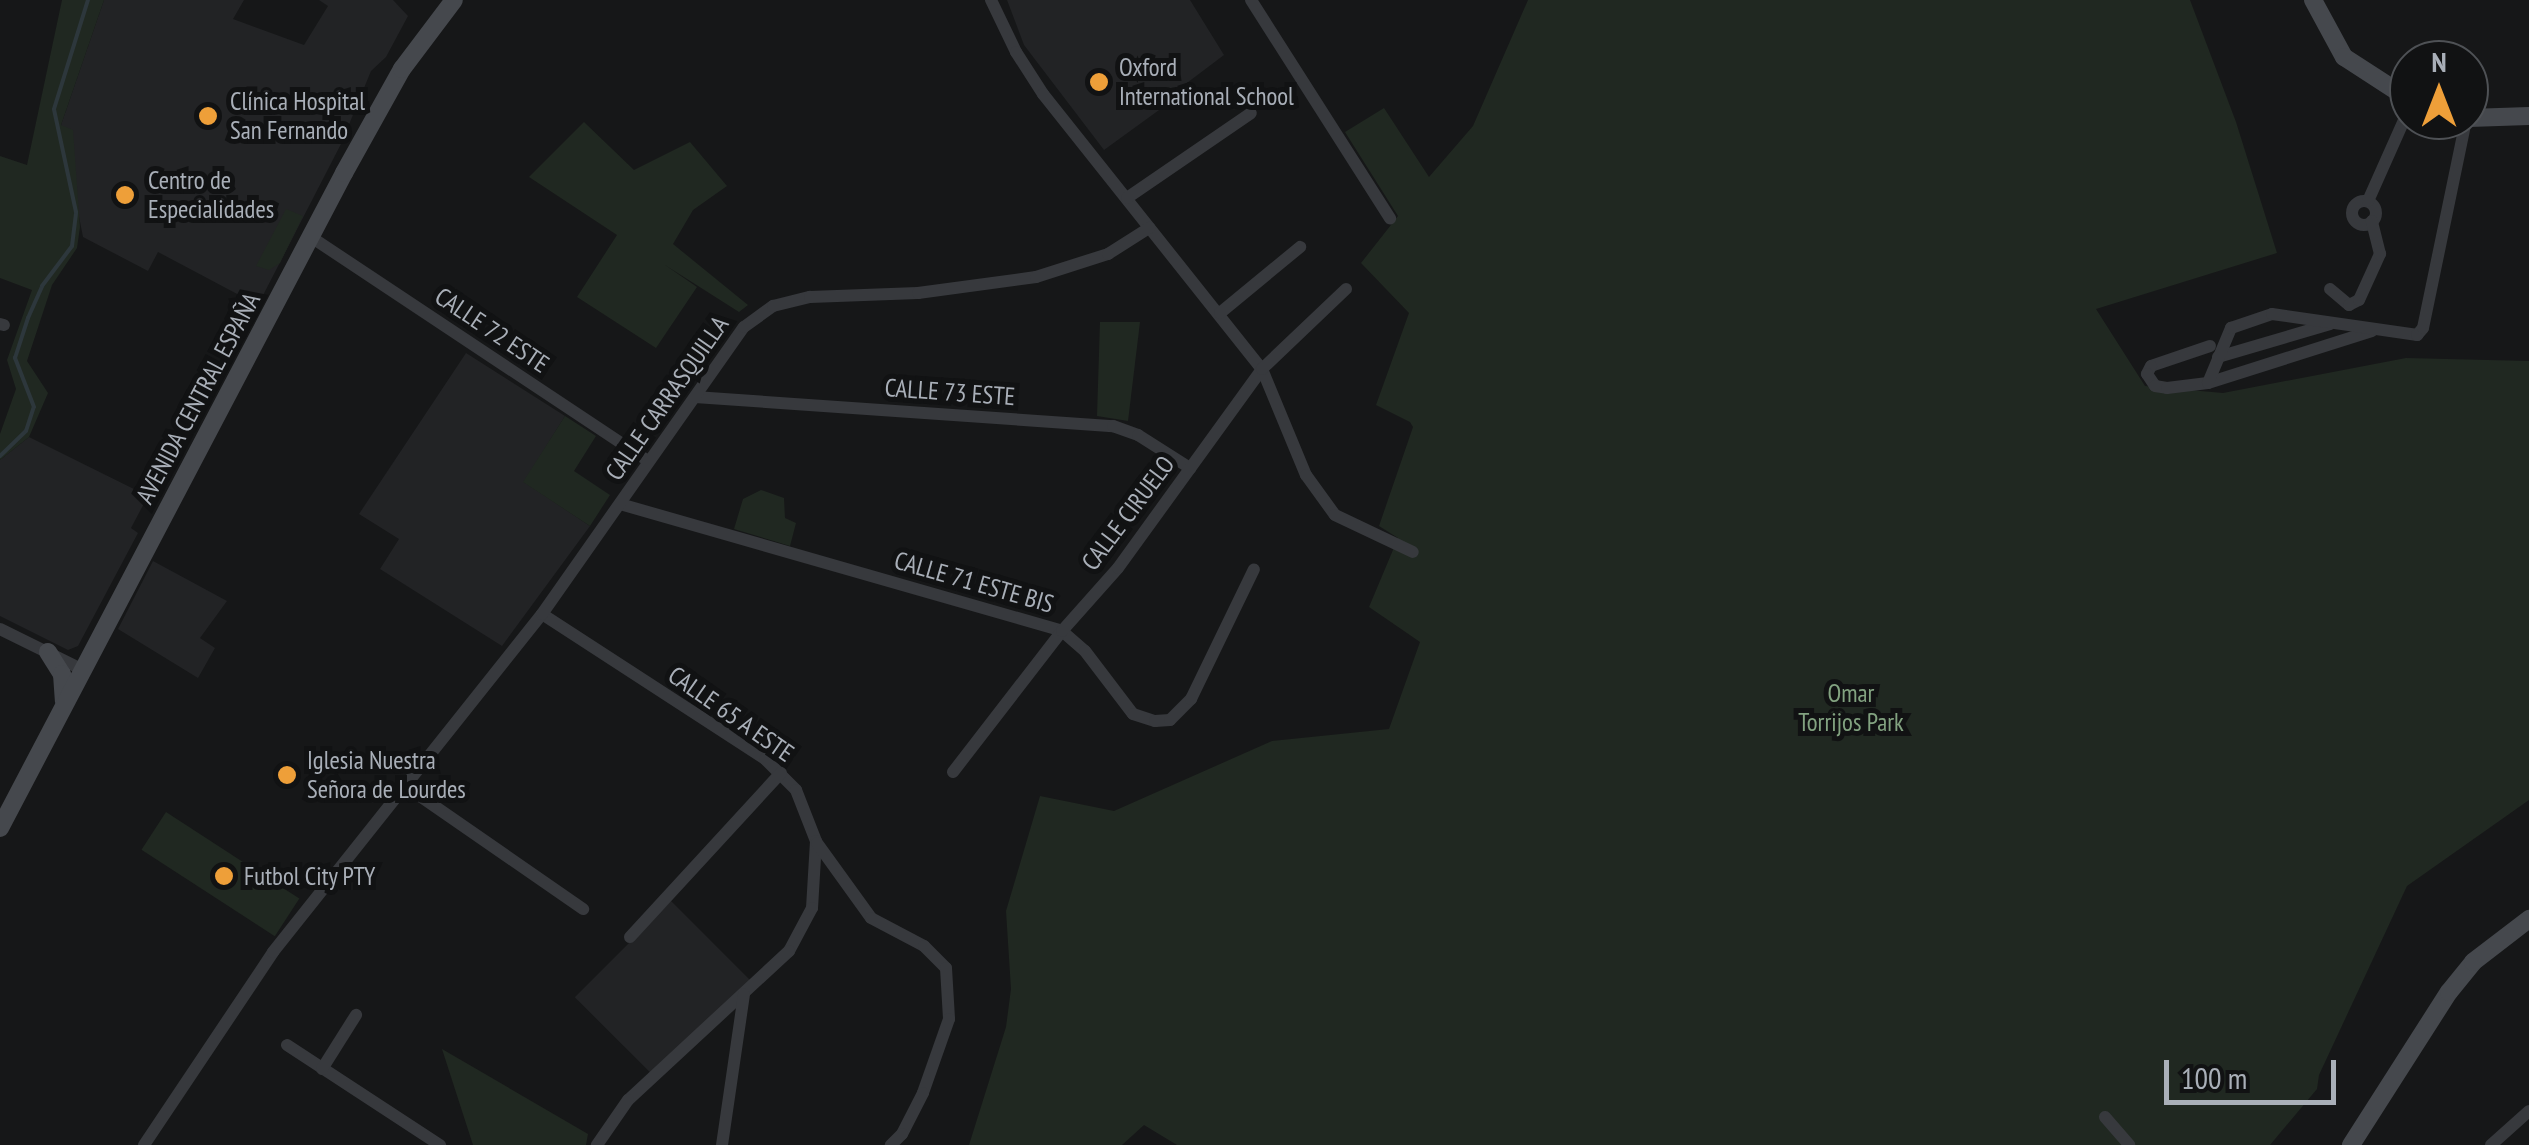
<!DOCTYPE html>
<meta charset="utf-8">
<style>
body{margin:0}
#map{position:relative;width:2529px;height:1145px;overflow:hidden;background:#161718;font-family:"PT Sans Narrow",sans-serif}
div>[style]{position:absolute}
.built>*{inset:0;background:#222325;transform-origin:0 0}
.green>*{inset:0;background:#202821;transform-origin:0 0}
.stream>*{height:4px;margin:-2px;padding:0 2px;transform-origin:2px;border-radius:2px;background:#2d373c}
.street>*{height:12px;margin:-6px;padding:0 6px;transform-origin:6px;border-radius:6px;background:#37393d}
.street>.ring{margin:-6px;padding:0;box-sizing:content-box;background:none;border:12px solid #37393d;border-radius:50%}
.secondary>*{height:18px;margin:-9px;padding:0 9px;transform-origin:9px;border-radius:9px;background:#45484d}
.dots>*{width:28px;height:28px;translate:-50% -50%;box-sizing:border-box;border:5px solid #111213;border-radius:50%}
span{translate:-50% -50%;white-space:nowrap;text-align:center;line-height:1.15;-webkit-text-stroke:10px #111213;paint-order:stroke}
.poi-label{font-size:25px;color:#a9afb8}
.left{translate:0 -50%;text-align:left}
.street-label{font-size:25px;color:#a9afb8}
.park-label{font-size:25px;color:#82a280}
.north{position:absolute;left:2389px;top:40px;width:100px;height:100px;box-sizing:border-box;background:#111213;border:2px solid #4e5155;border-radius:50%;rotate:0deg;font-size:28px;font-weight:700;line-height:40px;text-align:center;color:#a9afb8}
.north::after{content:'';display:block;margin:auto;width:35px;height:45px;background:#ee9f39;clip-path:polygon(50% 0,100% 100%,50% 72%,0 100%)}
.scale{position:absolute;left:2164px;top:1060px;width:172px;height:45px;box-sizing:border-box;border:5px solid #a9afb8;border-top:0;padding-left:12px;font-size:30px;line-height:35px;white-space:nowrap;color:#a9afb8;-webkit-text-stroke:8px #111213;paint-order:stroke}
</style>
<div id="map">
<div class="built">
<div style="clip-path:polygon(104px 0,244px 0,233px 19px,304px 45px,328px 6px,319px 0,393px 0,408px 16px,386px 57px,371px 71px,341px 144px,258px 305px,158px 252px,148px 271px,83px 237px,61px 125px)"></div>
<div style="clip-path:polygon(1007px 0,1190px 0,1224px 55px,1163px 101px,1166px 105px,1104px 150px,1024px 45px)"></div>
<div style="clip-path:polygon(466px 353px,565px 416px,524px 482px,590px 526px,502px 646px,380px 569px,399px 539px,359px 514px)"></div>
<div style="clip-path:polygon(29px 437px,148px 496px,131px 528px,138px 533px,78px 646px,68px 650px,0 616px,0 460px)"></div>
<div style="clip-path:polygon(153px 561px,227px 601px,200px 638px,215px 648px,198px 678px,118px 629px)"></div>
<div style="left:671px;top:901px;width:112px;height:136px;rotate:45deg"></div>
</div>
<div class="green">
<div style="clip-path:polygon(62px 0,104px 0,61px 125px,73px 130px,80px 227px,77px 248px,52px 285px,27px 361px,48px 393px,29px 437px,0 460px,0 434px,16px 389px,7px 360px,32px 290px,0 278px,0 156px,27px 165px)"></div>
<div style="clip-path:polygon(1528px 0,2190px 0,2236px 122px,2277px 253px,2096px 309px,2145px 386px,2223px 393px,2406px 358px,2529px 361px,2529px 800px,2407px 886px,2319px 1075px,2317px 1089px,2270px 1145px,1177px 1145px,1144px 1125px,1122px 1145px,969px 1145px,1006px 1027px,1011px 989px,1006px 911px,1040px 796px,1114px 811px,1272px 741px,1389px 729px,1420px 642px,1369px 607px,1398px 538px,1379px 526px,1413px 427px,1410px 422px,1376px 405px,1409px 313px,1361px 263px,1398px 216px,1345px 132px,1384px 108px,1429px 177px,1473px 126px)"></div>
<div style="clip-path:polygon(584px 122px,634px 170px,690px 142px,727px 186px,693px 210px,673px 244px,748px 305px,739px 312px,665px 265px,697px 287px,656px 348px,577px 297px,617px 235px,529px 177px)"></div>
<div style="clip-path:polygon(286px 209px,303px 216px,280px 263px,269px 270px,256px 266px)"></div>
<div style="clip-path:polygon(1100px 322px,1140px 322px,1128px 421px,1097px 416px)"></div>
<div style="clip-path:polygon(565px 416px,596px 436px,574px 471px,610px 495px,590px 526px,523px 482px)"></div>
<div style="clip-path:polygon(761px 490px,784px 498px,785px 518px,796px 523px,790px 546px,734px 529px,743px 499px)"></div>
<div style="left:166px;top:812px;width:159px;height:45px;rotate:33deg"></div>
<div style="clip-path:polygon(442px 1049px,588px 1134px,586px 1145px,473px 1145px)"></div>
</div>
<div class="stream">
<div style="left:0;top:456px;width:36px;rotate:-44deg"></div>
<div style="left:26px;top:431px;width:25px;rotate:-72deg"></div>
<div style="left:34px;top:407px;width:53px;rotate:-111.2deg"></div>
<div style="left:15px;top:358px;width:42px;rotate:-72deg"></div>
<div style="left:28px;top:318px;width:35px;rotate:-66deg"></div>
<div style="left:42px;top:286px;width:50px;rotate:-53.1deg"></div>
<div style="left:72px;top:246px;width:34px;rotate:-83deg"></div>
<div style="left:76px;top:212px;width:105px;rotate:-102.1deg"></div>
<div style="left:54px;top:109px;width:114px;rotate:-72.7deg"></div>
</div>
<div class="street">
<div style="left:991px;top:0;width:58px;rotate:64.3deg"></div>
<div style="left:1016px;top:52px;width:50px;rotate:57.3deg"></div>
<div style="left:1043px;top:94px;width:352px;rotate:51.5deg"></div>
<div style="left:1262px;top:369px;width:115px;rotate:67.5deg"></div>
<div style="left:1306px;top:475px;width:49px;rotate:54.1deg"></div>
<div style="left:1335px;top:515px;width:86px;rotate:25.4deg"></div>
<div style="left:1251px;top:0;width:259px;rotate:57.5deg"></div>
<div style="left:1127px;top:198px;width:150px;rotate:-34.4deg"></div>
<div class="ring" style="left:2352px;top:201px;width:12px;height:12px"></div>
<div style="left:2368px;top:201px;width:101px;rotate:-66deg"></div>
<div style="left:311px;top:237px;width:405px;rotate:33.6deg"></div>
<div style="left:2330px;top:289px;width:25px;rotate:40deg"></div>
<div style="left:2349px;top:305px;width:11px;rotate:-27deg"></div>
<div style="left:2359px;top:300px;width:51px;rotate:-65.5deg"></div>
<div style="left:2380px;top:254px;width:34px;rotate:-104deg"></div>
<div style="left:1220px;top:313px;width:104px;rotate:-39.5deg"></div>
<div style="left:0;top:324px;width:4px;rotate:14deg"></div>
<div style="left:2210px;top:346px;width:62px;rotate:161.3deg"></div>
<div style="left:2151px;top:366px;width:9px;rotate:117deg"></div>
<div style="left:2147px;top:374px;width:14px;rotate:56deg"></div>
<div style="left:2155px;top:386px;width:12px;rotate:9deg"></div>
<div style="left:2167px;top:388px;width:41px;rotate:-7deg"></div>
<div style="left:2208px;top:383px;width:172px;rotate:-17.6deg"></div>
<div style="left:2218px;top:357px;width:117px;rotate:-16.4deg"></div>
<div style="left:2208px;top:383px;width:60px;rotate:-67.3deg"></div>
<div style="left:2231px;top:328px;width:43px;rotate:-18.9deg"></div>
<div style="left:2272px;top:314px;width:147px;rotate:8.2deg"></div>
<div style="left:2417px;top:335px;width:9px;rotate:-49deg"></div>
<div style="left:2423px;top:328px;width:212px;rotate:-78.3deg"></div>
<div style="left:695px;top:397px;width:419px;rotate:4deg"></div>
<div style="left:1113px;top:426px;width:27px;rotate:20deg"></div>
<div style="left:1138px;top:435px;width:62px;rotate:32.4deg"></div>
<div style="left:620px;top:504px;width:460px;rotate:16deg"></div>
<div style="left:1062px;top:631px;width:30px;rotate:41deg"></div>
<div style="left:1085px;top:651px;width:79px;rotate:52.7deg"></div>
<div style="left:1133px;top:714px;width:23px;rotate:18deg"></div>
<div style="left:1155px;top:721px;width:15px;rotate:-4deg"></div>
<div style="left:1170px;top:720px;width:30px;rotate:-45deg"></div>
<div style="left:1191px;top:699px;width:144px;rotate:-64.1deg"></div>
<div style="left:542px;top:614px;width:266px;rotate:33deg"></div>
<div style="left:765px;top:759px;width:44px;rotate:45deg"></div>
<div style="left:796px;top:790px;width:55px;rotate:68.6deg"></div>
<div style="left:816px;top:841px;width:67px;rotate:93.4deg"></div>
<div style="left:812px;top:908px;width:49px;rotate:118.1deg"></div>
<div style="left:789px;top:951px;width:219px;rotate:137.2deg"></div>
<div style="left:628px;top:1100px;width:55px;rotate:124.6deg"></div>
<div style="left:0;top:629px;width:93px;rotate:26.3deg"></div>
<div style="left:953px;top:772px;width:178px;rotate:-52.3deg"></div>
<div style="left:1062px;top:631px;width:84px;rotate:-48.4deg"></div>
<div style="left:1118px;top:568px;width:246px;rotate:-54.1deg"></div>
<div style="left:1262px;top:369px;width:116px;rotate:-43.6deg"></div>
<div style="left:404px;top:785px;width:218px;rotate:34.7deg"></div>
<div style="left:817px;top:843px;width:92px;rotate:54.2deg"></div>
<div style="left:871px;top:918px;width:60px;rotate:27.8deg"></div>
<div style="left:924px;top:946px;width:31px;rotate:45deg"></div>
<div style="left:946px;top:968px;width:51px;rotate:86.6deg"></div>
<div style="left:949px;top:1019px;width:78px;rotate:109.4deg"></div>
<div style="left:923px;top:1093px;width:46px;rotate:117.1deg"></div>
<div style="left:902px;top:1134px;width:16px;rotate:135deg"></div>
<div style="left:630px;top:937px;width:223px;rotate:-47.4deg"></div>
<div style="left:287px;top:1045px;width:183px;rotate:33.2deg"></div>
<div style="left:322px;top:1069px;width:64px;rotate:-57.8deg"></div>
<div style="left:2105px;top:1117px;width:37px;rotate:49deg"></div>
<div style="left:144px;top:1145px;width:232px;rotate:-56.2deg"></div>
<div style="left:273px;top:952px;width:432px;rotate:-51.5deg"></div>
<div style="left:542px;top:614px;width:351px;rotate:-54.9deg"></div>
<div style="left:744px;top:327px;width:36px;rotate:-36deg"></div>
<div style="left:773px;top:306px;width:38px;rotate:-14deg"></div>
<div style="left:810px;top:297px;width:108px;rotate:-2.1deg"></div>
<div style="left:918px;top:293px;width:119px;rotate:-7.7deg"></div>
<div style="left:1036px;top:277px;width:76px;rotate:-17.7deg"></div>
<div style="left:1108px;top:254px;width:49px;rotate:-32.4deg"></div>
<div style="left:722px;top:1145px;width:152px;rotate:-81.7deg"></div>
<div style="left:2491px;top:1145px;width:51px;rotate:-41.8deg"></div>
</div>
<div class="secondary">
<div style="left:2313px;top:0;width:65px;rotate:61.5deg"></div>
<div style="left:2344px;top:57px;width:77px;rotate:32.9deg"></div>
<div style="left:2469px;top:118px;width:60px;rotate:-1.9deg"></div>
<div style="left:48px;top:652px;width:26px;rotate:58deg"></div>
<div style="left:62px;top:674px;width:27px;rotate:86deg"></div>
<div style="left:0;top:828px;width:740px;rotate:-62.29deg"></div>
<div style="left:344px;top:173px;width:119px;rotate:-60.9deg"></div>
<div style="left:402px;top:69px;width:86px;rotate:-53deg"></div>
<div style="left:2351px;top:1145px;width:182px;rotate:-57.4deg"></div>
<div style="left:2449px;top:992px;width:38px;rotate:-51deg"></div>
<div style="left:2473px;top:962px;width:71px;rotate:-37.5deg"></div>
</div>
<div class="dots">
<div style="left:1099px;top:82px;background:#ee9f39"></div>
<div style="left:208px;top:116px;background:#ee9f39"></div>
<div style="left:125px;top:195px;background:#ee9f39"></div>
<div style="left:287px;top:775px;background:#ee9f39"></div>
<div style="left:224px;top:876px;background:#ee9f39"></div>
</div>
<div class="poi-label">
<span class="left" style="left:1119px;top:82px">Oxford<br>International School</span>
<span class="left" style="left:230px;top:116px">Clínica Hospital<br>San Fernando</span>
<span class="left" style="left:148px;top:195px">Centro de<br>Especialidades</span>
<span class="left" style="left:307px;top:775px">Iglesia Nuestra<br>Señora de Lourdes</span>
<span class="left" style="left:244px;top:876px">Futbol City PTY</span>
</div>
<div class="street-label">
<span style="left:492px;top:330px;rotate:34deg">CALLE 72 ESTE</span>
<span style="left:950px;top:392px;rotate:4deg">CALLE 73 ESTE</span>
<span style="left:198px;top:398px;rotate:-62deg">AVENIDA CENTRAL ESPAÑA</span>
<span style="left:667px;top:398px;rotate:-55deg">CALLE CARRASQUILLA</span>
<span style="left:1128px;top:513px;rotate:-53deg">CALLE CIRUELO</span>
<span style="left:974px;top:582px;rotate:16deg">CALLE 71 ESTE BIS</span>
<span style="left:731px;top:714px;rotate:35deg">CALLE 65 A ESTE</span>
</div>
<div class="park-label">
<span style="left:1851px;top:708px">Omar<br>Torrijos Park</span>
</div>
<div class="north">N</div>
<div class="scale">100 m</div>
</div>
